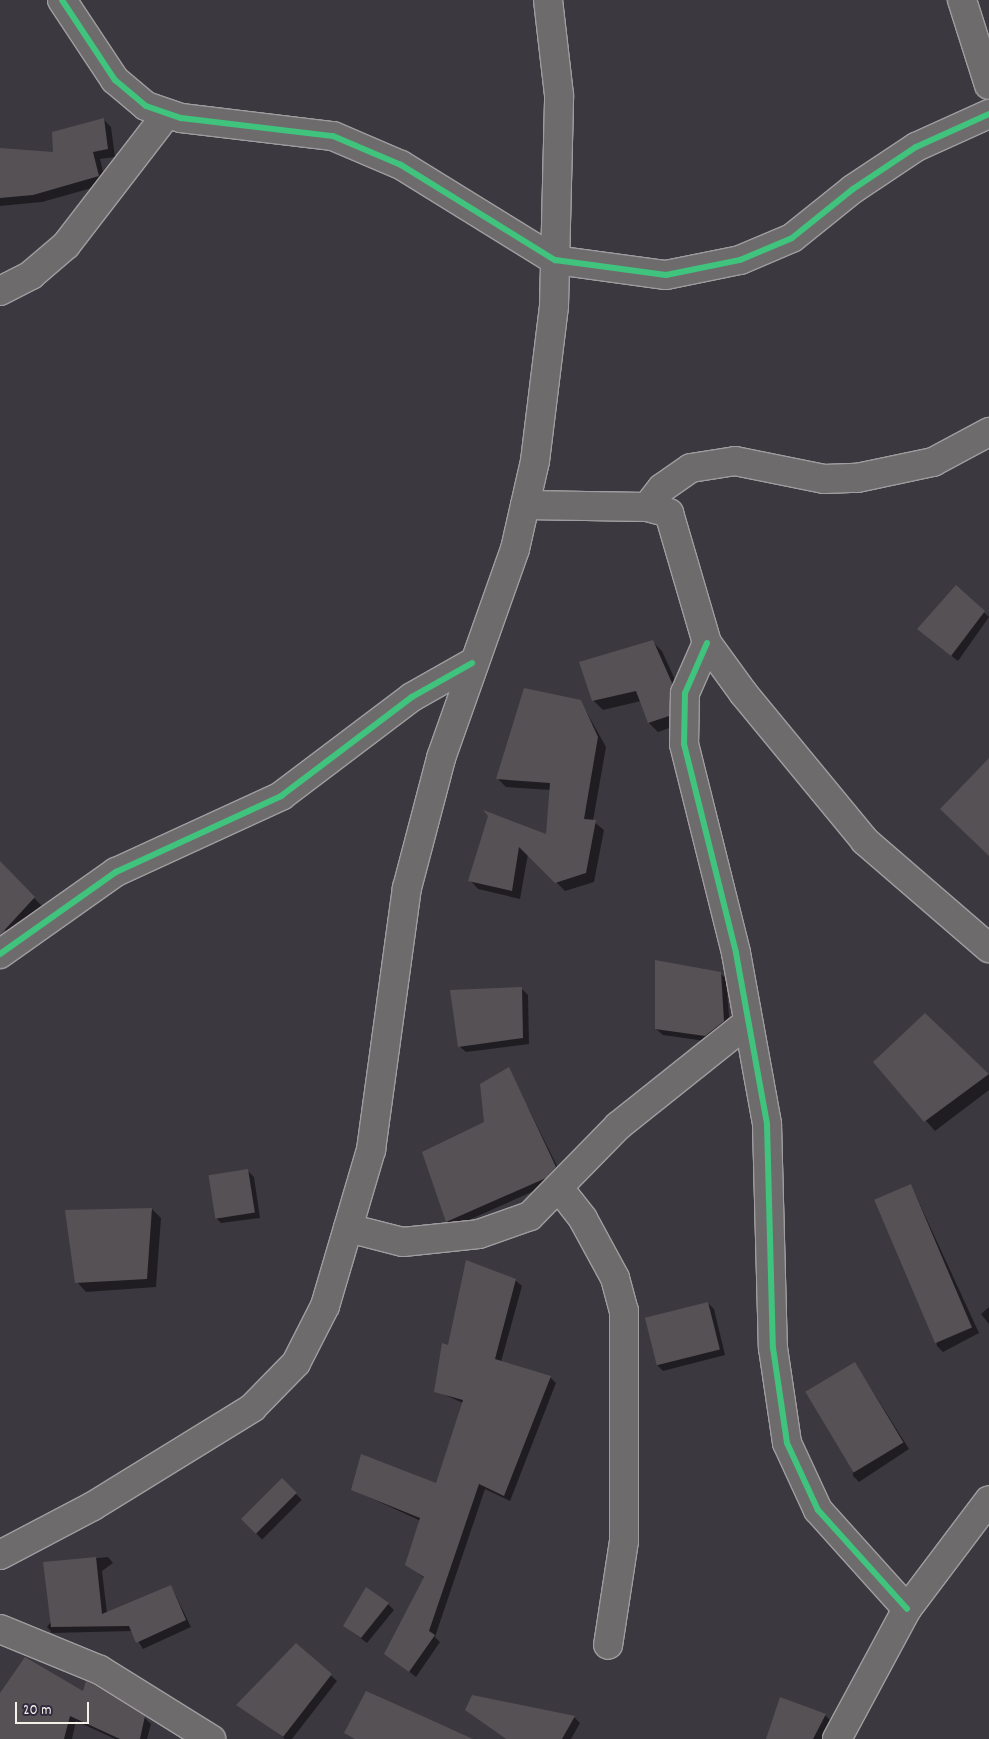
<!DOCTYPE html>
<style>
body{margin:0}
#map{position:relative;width:989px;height:1739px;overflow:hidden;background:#3c3840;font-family:Dekko,sans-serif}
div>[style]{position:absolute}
.shadow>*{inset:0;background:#0007;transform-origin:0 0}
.building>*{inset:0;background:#555154;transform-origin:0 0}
.roads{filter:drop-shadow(1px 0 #9f9d9f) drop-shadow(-1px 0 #9f9d9f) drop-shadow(0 1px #9f9d9f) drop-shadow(0 -1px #9f9d9f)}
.minor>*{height:28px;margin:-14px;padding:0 14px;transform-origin:14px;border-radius:14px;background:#6e6b6d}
.major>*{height:28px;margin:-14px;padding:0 14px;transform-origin:14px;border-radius:14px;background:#6e6b6d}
.cycleway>*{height:6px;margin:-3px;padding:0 3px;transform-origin:3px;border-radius:3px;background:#40c37c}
span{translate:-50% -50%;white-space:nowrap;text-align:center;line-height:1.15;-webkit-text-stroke:4.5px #2f2a3d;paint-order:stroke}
.scale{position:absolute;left:15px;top:1702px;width:74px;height:22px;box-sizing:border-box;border:2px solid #f4f1e8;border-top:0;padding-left:6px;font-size:15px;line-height:18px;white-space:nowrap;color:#f4f1e8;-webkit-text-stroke:4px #2f2a3d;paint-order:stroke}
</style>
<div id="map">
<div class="shadow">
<div style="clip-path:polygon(103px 119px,111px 127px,115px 157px,100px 159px,106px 184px,42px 202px,0 206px,0 149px,55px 154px)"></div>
<div style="clip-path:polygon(957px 587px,989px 617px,958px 661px,925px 635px)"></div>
<div style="clip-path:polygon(653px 642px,662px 651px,681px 693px,678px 725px,658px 732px,649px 723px,641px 701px,603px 710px,593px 700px)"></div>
<div style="clip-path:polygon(581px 702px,606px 747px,593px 821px,604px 830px,594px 882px,565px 891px,528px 854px,520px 899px,478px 889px,470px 880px,489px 815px,547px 836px,551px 790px,506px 787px,497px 778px)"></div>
<div style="clip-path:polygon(3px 866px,42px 906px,14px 938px,0 926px)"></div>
<div style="clip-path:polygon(720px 973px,726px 979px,730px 1027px,712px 1042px,663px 1035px,656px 1029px)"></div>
<div style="clip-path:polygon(522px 989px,528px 995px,529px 1044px,466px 1052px,459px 1046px)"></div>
<div style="clip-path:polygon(925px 1015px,989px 1074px,989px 1090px,935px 1131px,874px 1062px)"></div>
<div style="clip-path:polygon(509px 1069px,561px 1174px,552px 1183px,453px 1227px,447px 1221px)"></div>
<div style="clip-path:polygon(247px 1170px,254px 1177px,260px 1218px,221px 1223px,215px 1217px)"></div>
<div style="clip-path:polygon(911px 1185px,979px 1333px,943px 1352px,937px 1346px)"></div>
<div style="clip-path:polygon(152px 1209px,161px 1218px,156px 1287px,86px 1292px,77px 1282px)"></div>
<div style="clip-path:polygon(515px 1280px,522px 1286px,501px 1362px,550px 1377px,556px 1383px,510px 1501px,485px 1489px,435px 1637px,440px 1642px,416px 1677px,386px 1654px,424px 1578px,406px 1564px,421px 1521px,353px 1490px,437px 1485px,463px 1403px,436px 1391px,449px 1346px)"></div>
<div style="clip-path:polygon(708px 1303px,714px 1309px,725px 1355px,663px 1371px,657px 1365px)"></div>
<div style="clip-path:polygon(989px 1307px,989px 1324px,981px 1314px)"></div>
<div style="clip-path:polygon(855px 1363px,909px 1449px,859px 1482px,853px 1476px)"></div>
<div style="left:282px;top:1480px;width:28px;height:56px;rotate:45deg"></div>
<div style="clip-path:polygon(108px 1557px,113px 1563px,102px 1571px,107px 1613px,171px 1586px,191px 1627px,143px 1649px,132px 1631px,52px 1633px,47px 1627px,68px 1597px,45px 1563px)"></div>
<div style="clip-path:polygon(388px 1604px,394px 1610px,367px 1643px,344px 1626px)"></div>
<div style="clip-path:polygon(296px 1644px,337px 1681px,292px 1739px,285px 1739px,238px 1705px)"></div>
<div style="clip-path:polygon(84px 1693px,144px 1717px,151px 1724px,147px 1739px,115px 1739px,76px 1721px,72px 1739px,0 1739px,0 1695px)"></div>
<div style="clip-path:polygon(473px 1697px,574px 1717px,580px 1723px,571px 1739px,506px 1739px,467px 1710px)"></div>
<div style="clip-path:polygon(825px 1715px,831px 1721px,822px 1739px,767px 1739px)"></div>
</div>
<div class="building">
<div style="clip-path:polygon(104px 118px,108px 149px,93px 152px,99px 176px,33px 195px,0 198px,0 148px,53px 152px,52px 132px)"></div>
<div style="clip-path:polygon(956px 585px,985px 611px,951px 656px,917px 629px)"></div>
<div style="clip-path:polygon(653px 640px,672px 683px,669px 716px,648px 723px,636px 691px,592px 701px,579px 662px)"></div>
<div style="clip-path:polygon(524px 688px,581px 700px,598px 737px,584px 819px,596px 820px,586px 873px,555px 883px,519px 847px,512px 891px,468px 881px,488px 816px,483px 810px,546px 834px,550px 783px,496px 779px)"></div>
<div style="clip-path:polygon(989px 758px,989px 856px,940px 809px)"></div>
<div style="clip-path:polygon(0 861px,35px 897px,0 935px)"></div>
<div style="clip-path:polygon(655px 960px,721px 972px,724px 1021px,705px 1036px,655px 1029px)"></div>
<div style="clip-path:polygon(522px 987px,523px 1038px,458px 1047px,450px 990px)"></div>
<div style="clip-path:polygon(925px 1013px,989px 1074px,924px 1122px,873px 1062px)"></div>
<div style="clip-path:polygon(509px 1067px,556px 1167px,546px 1178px,446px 1222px,422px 1152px,484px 1122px,480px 1084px)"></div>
<div style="left:248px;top:1169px;width:44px;height:40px;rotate:81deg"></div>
<div style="left:911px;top:1184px;width:156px;height:40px;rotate:67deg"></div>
<div style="clip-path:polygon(152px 1208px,147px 1279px,75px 1283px,65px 1210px)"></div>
<div style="clip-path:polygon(466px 1260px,516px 1279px,495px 1359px,551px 1376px,504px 1496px,479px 1484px,429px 1631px,435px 1635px,409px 1672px,384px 1654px,424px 1577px,405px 1565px,420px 1518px,351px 1490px,361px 1454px,436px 1483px,463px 1400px,434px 1392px,442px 1343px,448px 1345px)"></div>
<div style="left:708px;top:1302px;width:49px;height:65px;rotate:76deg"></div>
<div style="left:855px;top:1362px;width:94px;height:58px;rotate:59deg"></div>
<div style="left:282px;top:1478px;width:21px;height:58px;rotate:45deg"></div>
<div style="clip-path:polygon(96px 1557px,102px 1614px,171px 1585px,186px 1620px,136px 1643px,129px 1626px,51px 1627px,43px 1562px)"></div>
<div style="clip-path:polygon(366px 1587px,389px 1603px,361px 1638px,343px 1626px)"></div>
<div style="clip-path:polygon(296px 1643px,332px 1674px,283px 1737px,236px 1705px)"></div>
<div style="clip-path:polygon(25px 1657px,83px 1691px,86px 1681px,93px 1684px,145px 1716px,140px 1739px,120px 1739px,70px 1716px,64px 1739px,0 1739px,0 1693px)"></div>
<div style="clip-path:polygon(366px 1691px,420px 1715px,473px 1739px,355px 1739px,344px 1733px)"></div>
<div style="clip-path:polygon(472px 1695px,575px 1716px,562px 1739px,506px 1739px,465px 1710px)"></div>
<div style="clip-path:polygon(780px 1697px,826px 1714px,813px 1739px,766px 1739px)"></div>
</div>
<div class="roads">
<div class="minor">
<div style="left:62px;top:0;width:96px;rotate:56.5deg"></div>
<div style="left:115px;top:80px;width:40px;rotate:40deg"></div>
<div style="left:146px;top:106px;width:37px;rotate:19deg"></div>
<div style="left:181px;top:118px;width:153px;rotate:6.8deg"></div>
<div style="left:333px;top:136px;width:74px;rotate:23.1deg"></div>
<div style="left:401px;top:165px;width:181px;rotate:31.7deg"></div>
<div style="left:555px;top:260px;width:112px;rotate:7.7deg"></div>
<div style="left:666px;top:275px;width:76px;rotate:-11.5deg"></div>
<div style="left:740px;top:260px;width:56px;rotate:-22.9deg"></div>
<div style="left:792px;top:238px;width:78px;rotate:-38.8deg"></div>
<div style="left:853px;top:189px;width:76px;rotate:-33.7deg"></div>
<div style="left:916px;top:147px;width:80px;rotate:-24.3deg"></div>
<div style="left:962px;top:0;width:89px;rotate:72.4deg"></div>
<div style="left:0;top:291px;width:35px;rotate:-27deg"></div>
<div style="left:31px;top:275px;width:46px;rotate:-40.6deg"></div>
<div style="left:66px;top:245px;width:165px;rotate:-52.4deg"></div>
<div style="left:525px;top:505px;width:122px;rotate:0.9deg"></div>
<div style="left:647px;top:507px;width:23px;rotate:15deg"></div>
<div style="left:669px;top:513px;width:135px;rotate:73.7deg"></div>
<div style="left:707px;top:643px;width:63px;rotate:54deg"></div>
<div style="left:744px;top:694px;width:190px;rotate:50.5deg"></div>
<div style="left:865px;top:841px;width:164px;rotate:40.8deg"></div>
<div style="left:647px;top:507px;width:24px;rotate:-52deg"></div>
<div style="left:662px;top:488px;width:35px;rotate:-35deg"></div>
<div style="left:691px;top:468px;width:45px;rotate:-9deg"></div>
<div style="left:735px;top:461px;width:91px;rotate:11.4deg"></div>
<div style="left:824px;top:479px;width:33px;rotate:-2deg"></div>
<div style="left:857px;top:478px;width:78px;rotate:-11.9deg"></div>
<div style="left:933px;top:462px;width:64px;rotate:-28.2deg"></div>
<div style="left:707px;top:643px;width:55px;rotate:113.7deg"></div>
<div style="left:685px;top:693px;width:51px;rotate:91.1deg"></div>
<div style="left:684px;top:744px;width:215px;rotate:76deg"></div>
<div style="left:736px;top:953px;width:174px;rotate:79.7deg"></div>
<div style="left:767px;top:1124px;width:224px;rotate:88.5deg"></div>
<div style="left:773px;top:1348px;width:96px;rotate:81.6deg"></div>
<div style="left:787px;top:1443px;width:74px;rotate:65.2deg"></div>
<div style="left:818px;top:1510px;width:133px;rotate:48deg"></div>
<div style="left:0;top:954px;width:142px;rotate:-35.3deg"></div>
<div style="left:116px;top:872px;width:182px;rotate:-24.7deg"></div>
<div style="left:281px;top:796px;width:164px;rotate:-37.1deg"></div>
<div style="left:412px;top:697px;width:69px;rotate:-29.5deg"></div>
<div style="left:559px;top:1188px;width:39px;rotate:52deg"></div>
<div style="left:583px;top:1219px;width:67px;rotate:61.5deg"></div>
<div style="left:615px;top:1278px;width:34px;rotate:75deg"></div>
<div style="left:624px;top:1311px;width:230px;rotate:90deg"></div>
<div style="left:624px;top:1541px;width:105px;rotate:98.7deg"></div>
<div style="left:348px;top:1228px;width:57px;rotate:14.3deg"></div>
<div style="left:403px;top:1242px;width:76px;rotate:-6deg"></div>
<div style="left:479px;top:1234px;width:54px;rotate:-19.4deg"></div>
<div style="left:530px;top:1216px;width:126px;rotate:-45.6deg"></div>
<div style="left:618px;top:1126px;width:165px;rotate:-38.6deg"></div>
<div style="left:0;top:1629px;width:108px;rotate:22.3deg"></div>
<div style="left:100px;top:1670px;width:131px;rotate:31.9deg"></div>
<div style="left:837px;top:1739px;width:148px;rotate:-61.7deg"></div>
<div style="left:907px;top:1609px;width:136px;rotate:-53deg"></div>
</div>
<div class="major">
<div style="left:0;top:1555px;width:105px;rotate:-27.8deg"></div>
<div style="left:93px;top:1506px;width:187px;rotate:-31.6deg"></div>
<div style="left:252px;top:1408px;width:63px;rotate:-45.6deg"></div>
<div style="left:296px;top:1363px;width:64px;rotate:-63deg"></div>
<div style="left:325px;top:1306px;width:163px;rotate:-73.6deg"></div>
<div style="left:371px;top:1150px;width:264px;rotate:-82.2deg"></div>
<div style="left:407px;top:888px;width:134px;rotate:-75.3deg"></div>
<div style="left:441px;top:758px;width:222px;rotate:-70.5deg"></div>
<div style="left:515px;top:549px;width:90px;rotate:-77.2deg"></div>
<div style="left:535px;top:461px;width:156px;rotate:-83deg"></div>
<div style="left:554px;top:306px;width:211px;rotate:-88.6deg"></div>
<div style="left:559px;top:95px;width:96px;rotate:-96.6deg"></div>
</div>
</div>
<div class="cycleway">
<div style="left:62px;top:0;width:96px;rotate:56.5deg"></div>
<div style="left:115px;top:80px;width:40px;rotate:40deg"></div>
<div style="left:146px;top:106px;width:37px;rotate:19deg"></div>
<div style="left:181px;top:118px;width:153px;rotate:6.8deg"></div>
<div style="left:333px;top:136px;width:74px;rotate:23.1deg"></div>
<div style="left:401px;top:165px;width:181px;rotate:31.7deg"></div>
<div style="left:555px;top:260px;width:112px;rotate:7.7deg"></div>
<div style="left:666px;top:275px;width:76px;rotate:-11.5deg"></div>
<div style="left:740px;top:260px;width:56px;rotate:-22.9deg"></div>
<div style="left:792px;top:238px;width:78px;rotate:-38.8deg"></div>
<div style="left:853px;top:189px;width:76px;rotate:-33.7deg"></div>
<div style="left:916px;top:147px;width:80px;rotate:-24.3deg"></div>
<div style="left:707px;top:643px;width:55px;rotate:113.7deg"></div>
<div style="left:685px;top:693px;width:51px;rotate:91.1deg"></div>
<div style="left:684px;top:744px;width:215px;rotate:76deg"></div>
<div style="left:736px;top:953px;width:174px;rotate:79.7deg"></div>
<div style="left:767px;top:1124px;width:224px;rotate:88.5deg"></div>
<div style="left:773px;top:1348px;width:96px;rotate:81.6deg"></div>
<div style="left:787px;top:1443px;width:74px;rotate:65.2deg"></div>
<div style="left:818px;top:1510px;width:133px;rotate:48deg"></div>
<div style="left:0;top:954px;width:142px;rotate:-35.3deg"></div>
<div style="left:116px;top:872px;width:182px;rotate:-24.7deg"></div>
<div style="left:281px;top:796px;width:164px;rotate:-37.1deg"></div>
<div style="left:412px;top:697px;width:69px;rotate:-29.5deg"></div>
</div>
<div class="scale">20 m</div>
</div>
